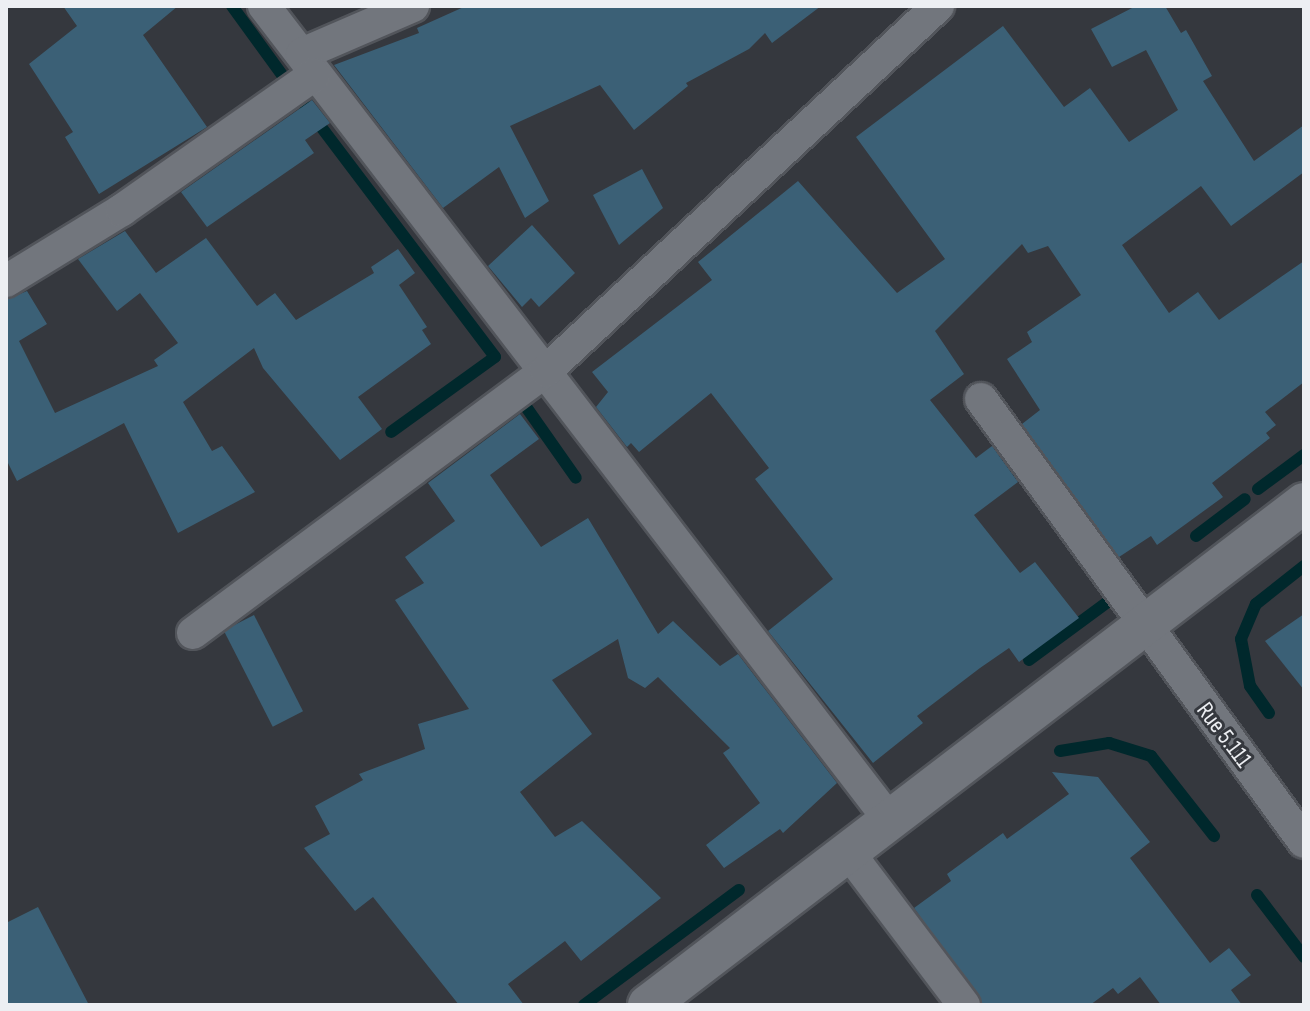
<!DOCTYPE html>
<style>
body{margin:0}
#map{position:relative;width:1310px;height:1011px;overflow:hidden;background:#35383e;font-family:"Sofia Sans Condensed",sans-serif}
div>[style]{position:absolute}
.stream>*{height:12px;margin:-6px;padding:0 6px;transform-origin:6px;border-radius:6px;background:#00282c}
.building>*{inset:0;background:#3b6076;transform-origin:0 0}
.roads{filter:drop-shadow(2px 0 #52555b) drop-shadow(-2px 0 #52555b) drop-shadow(0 2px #52555b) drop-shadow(0 -2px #52555b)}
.minor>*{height:32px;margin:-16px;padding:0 16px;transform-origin:16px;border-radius:16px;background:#72767d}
.tertiary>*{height:40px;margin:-20px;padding:0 20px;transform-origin:20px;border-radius:20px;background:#72767d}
span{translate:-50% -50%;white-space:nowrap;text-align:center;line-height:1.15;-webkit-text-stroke:6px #35383e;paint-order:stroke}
.street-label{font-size:24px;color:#edeff3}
.frame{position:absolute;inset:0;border:8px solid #edeff3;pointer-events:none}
</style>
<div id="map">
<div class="stream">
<div style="left:232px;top:6px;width:90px;rotate:54deg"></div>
<div style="left:297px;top:95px;width:328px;rotate:52.9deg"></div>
<div style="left:495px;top:357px;width:128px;rotate:144.2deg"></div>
<div style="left:524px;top:404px;width:90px;rotate:54.9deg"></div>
<div style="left:1258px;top:489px;width:57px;rotate:-36.5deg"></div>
<div style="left:1196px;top:536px;width:61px;rotate:-37.1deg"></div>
<div style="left:1029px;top:660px;width:113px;rotate:-36.4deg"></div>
<div style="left:1269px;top:713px;width:33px;rotate:-125deg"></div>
<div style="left:1250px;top:686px;width:48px;rotate:-100.8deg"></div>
<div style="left:1241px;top:639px;width:38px;rotate:-67deg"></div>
<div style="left:1256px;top:604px;width:61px;rotate:-38.4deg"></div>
<div style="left:1060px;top:751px;width:50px;rotate:-9.3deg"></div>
<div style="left:1109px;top:743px;width:44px;rotate:17.2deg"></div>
<div style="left:1151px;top:756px;width:102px;rotate:51.8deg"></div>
<div style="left:1257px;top:895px;width:78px;rotate:52.8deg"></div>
<div style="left:584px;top:1005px;width:193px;rotate:-36.6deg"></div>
</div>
<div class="building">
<div style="clip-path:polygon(63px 6px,178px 6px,143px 35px,207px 127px,99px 194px,65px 137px,73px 132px,29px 64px,77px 26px)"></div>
<div style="clip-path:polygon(466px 6px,821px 6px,772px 43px,765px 33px,749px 49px,686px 83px,688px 86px,634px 130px,600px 85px,510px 126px,549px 201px,525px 218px,499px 167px,443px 208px,334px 65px,419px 33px,417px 28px)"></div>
<div style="clip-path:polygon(1136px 6px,1165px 6px,1181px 33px,1186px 30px,1212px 76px,1203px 81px,1254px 161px,1304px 125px,1304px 172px,1231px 226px,1201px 186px,1122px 245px,1169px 313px,1198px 292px,1219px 320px,1304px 261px,1304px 382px,1265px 412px,1276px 425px,1266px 433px,1270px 438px,1212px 483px,1223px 497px,1157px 545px,1151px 536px,1119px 557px,1022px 424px,1040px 410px,1007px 359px,1032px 342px,1027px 332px,1081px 295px,1048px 246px,1028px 253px,1022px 244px,935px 331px,964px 374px,930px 400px,976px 458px,992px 446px,1018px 482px,974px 515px,1020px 573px,1035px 562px,1079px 618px,1019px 662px,1009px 648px,980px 668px,917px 716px,923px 723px,873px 763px,768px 631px,833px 579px,755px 479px,769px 468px,711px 393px,639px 452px,631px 443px,627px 447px,596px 407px,608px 392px,592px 372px,712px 280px,698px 262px,798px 181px,897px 293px,945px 259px,856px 137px,1003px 26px,1064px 107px,1090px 88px,1129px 142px,1178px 110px,1146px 50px,1112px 67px,1091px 29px)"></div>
<div style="clip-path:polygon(312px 100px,330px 123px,305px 140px,314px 153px,207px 227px,181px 192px)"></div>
<div style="clip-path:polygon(642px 169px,663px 208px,619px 245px,593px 195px)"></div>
<div style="clip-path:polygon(532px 225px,575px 273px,539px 307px,531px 298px,522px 307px,488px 266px)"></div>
<div style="clip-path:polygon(125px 231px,156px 273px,206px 238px,257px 306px,275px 293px,296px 320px,374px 273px,371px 267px,398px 249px,415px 273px,399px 285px,427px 327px,422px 330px,431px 344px,358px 397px,382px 429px,340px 460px,263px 368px,254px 348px,183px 402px,212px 451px,222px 446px,255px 492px,178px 533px,124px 423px,17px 481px,6px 459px,6px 300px,27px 291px,47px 324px,19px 341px,55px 413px,158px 366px,154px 360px,178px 343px,140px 293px,117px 311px,78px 259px)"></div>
<div style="clip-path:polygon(520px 414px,539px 439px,490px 475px,541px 547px,588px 518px,658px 634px,673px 621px,720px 666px,738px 654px,837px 783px,783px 833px,780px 829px,724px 868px,706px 845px,760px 803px,723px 753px,730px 748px,658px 677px,645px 688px,628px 678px,618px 639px,552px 680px,592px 734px,520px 792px,555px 837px,582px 821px,661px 898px,581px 961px,565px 941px,508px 984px,524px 1005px,459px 1005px,373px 897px,355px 911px,304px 848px,330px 834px,315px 806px,363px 780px,359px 774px,425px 749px,418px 724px,469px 709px,395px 600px,424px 583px,405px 557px,455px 521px,428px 483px)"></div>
<div style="clip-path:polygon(1304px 614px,1304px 690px,1265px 641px)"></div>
<div style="left:254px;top:615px;width:108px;height:34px;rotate:63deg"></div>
<div style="clip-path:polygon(1052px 772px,1098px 777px,1150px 842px,1130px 858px,1210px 963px,1229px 948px,1251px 975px,1231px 990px,1242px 1005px,1161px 1005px,1140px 977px,1118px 994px,1113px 988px,1090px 1005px,983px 1005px,914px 908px,951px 881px,947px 874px,1003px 833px,1007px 839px,1069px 794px)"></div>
<div style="clip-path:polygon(38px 907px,89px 1005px,6px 1005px,6px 923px)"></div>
</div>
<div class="roads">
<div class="minor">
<div style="left:264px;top:6px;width:1029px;rotate:52.46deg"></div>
<div style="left:302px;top:54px;width:121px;rotate:-23.4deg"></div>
<div style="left:6px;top:281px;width:136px;rotate:-31.5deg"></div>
<div style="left:122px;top:210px;width:235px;rotate:-35.1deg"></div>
<div style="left:981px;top:399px;width:548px;rotate:53.9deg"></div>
<div style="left:193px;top:633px;width:440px;rotate:-36.6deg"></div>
<div style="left:546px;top:371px;width:536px;rotate:-42.96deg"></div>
<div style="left:849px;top:853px;width:191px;rotate:52.9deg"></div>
</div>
<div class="tertiary">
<div style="left:648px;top:1005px;width:826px;rotate:-37.42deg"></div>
</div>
</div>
<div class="street-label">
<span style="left:1224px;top:735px;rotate:53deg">Rue 5.111</span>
</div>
<div class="frame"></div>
</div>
